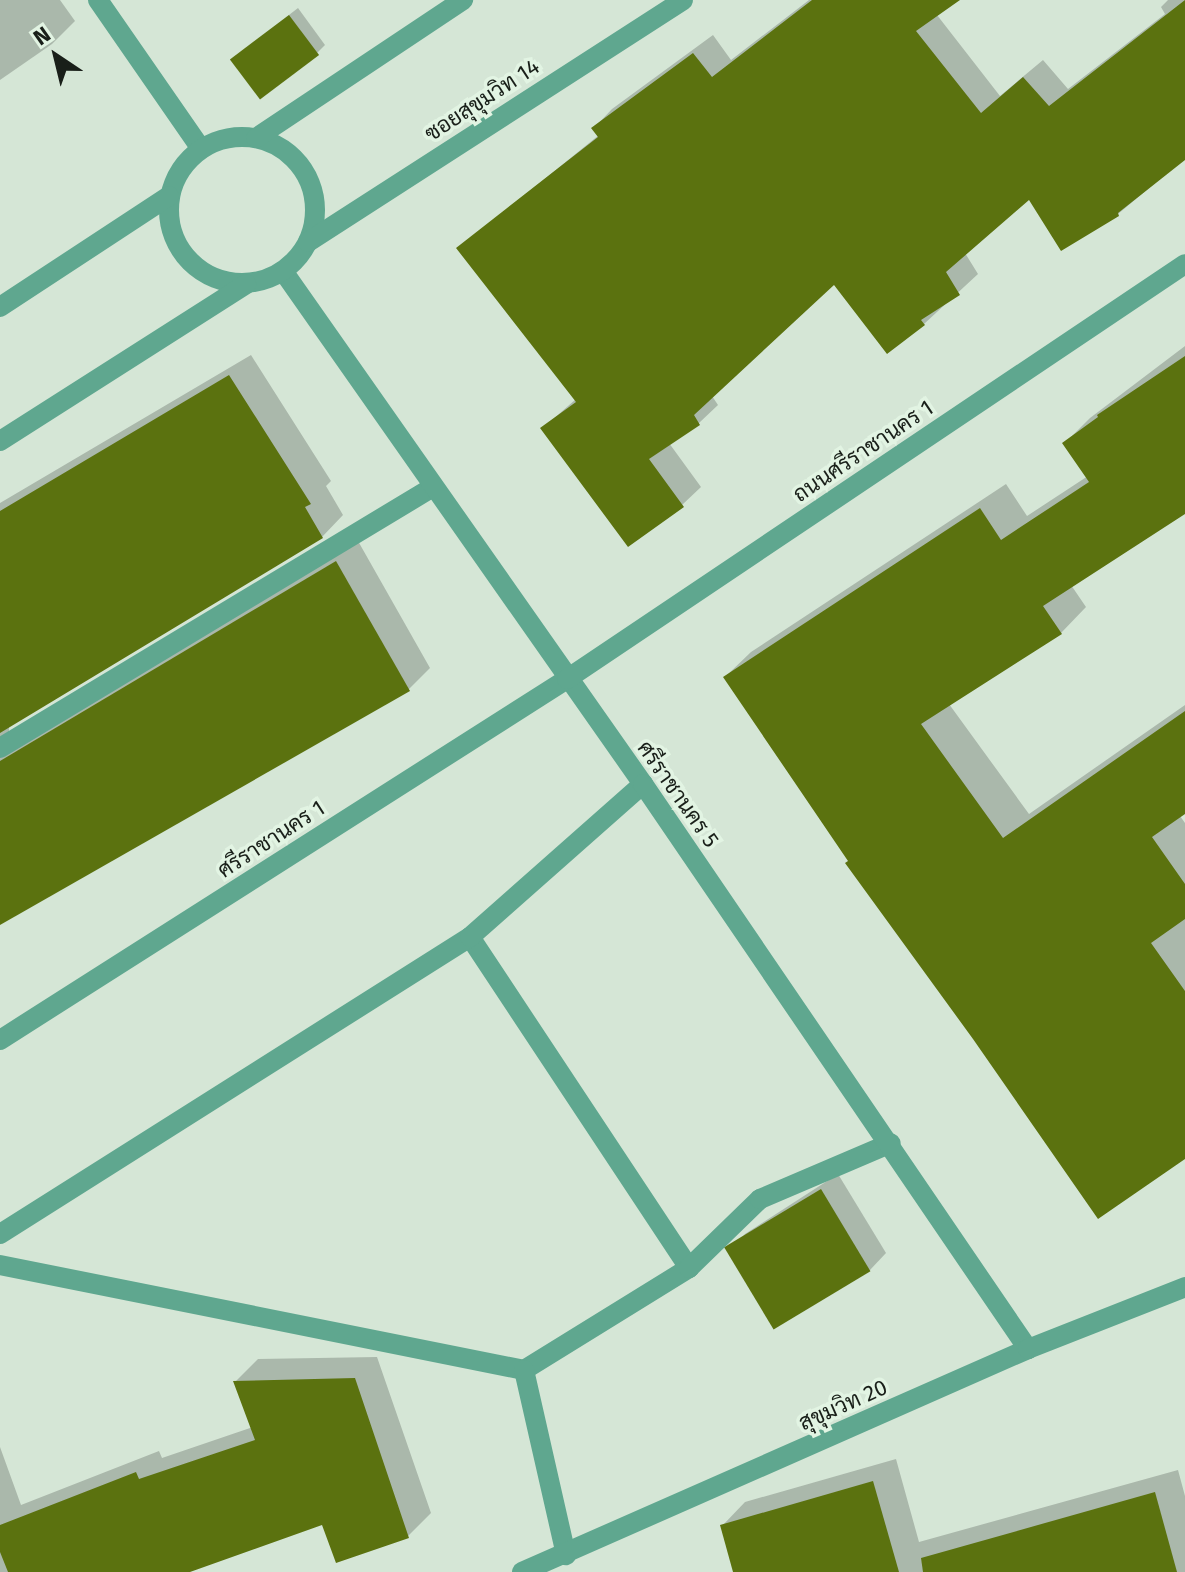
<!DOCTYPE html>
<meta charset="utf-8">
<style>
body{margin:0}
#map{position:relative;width:1185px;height:1572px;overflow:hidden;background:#d5e6d6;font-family:"Fira Sans",Sarabun,sans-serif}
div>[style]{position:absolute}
.shadow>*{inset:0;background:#0003}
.building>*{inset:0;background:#5b720f;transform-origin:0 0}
.service>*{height:20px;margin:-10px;padding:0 10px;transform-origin:10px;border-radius:10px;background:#5fa78f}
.minor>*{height:20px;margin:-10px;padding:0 10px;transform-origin:10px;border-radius:10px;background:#5fa78f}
.tertiary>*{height:20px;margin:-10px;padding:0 10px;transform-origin:10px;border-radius:10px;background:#5fa78f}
.tertiary>.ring{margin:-10px;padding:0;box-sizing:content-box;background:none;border:20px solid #5fa78f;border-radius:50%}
span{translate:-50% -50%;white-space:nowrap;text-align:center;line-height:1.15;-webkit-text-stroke:7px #e2f4e3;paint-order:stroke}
.street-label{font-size:22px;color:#191f19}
.north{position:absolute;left:16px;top:16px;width:80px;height:80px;-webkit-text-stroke:6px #e2f4e3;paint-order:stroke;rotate:325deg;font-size:22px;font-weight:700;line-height:32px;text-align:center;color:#191f19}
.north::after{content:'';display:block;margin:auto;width:28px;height:36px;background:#191f19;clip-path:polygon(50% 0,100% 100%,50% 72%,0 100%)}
</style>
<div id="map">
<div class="shadow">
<div style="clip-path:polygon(0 0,60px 0,75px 21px,52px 44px,0 80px)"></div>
<div style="clip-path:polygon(809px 0,957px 0,937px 15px,1000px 96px,1043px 60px,1068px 89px,1165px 14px,1161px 7px,1168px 0,1185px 0,1185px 158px,1118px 214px,1030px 197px,965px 253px,978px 274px,924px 324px,834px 282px,712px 396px,718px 405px,699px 423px,669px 443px,701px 487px,682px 505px,543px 428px,576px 399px,458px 249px,599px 135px,594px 128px,612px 109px,713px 35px,731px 60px)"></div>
<div style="clip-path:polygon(298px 8px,325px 45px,317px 53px,232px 59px)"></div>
<div style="clip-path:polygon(1185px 346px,1185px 500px,1071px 585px,1086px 607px,1061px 633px,949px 704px,1029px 814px,1185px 705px,1185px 812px,1180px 816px,1185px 823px,1185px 1156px,850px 860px,725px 677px,751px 652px,1006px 484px,1027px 516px,1088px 476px,1065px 443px,1090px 418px)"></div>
<div style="clip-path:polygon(251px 355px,331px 481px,326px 486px,343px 515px,322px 537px,9px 725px,9px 732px,358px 541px,430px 668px,409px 689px,0 922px,0 503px)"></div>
<div style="clip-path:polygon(838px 1174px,886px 1253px,870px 1270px,729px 1250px,745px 1234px)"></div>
<div style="clip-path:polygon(377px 1357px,431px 1513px,408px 1536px,337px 1561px,323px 1522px,186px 1572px,0 1572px,0 1447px,21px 1505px,159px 1451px,162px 1458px,253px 1427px,236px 1381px,258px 1359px)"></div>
<div style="clip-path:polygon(896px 1459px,919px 1542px,1178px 1470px,1185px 1496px,1185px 1572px,735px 1572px,722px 1526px,745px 1502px)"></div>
</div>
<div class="building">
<div style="clip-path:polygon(812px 0,960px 0,916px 31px,981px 113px,1023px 77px,1049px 106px,1185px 0,1185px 160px,1118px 213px,1119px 216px,1061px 251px,1029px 200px,946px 272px,960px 295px,921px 320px,925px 325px,887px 354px,834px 285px,694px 415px,700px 425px,649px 459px,684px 507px,628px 547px,540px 428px,576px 402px,456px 248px,598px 137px,591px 128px,693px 53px,712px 77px)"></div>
<div style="left:289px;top:15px;width:50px;height:74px;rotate:53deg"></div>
<div style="clip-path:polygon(1185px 356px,1185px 514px,1043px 606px,1062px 634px,921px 724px,1003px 838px,1185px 711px,1185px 814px,1152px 837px,1185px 884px,1185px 919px,1151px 943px,1185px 991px,1185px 1159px,1098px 1219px,973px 1039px,845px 863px,848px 861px,723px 677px,980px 508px,1001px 540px,1089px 482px,1062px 443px,1098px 417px,1097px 415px)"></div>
<div style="clip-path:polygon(229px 375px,311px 504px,305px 507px,323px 538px,0 733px,0 511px)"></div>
<div style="clip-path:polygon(336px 561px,410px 691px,0 925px,0 761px)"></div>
<div style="left:821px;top:1189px;width:96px;height:113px;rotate:59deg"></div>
<div style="clip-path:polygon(355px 1378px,409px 1538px,336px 1563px,322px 1525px,190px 1572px,8px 1572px,0 1552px,0 1525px,136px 1472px,139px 1479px,255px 1440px,233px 1381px)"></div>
<div style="clip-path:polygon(873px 1481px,899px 1572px,733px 1572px,720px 1525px)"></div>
<div style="clip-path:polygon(1155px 1492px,1177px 1572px,923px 1572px,921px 1558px)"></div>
</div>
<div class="service">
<div style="left:0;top:748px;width:506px;rotate:-31.08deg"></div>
<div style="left:470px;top:937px;width:397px;rotate:56.5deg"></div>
<div style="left:0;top:1234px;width:556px;rotate:-32.29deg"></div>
<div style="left:470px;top:937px;width:231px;rotate:-41.5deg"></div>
<div style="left:0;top:1265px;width:534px;rotate:11.33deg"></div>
<div style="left:524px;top:1370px;width:194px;rotate:-31.7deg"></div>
<div style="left:689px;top:1268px;width:99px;rotate:-44.2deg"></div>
<div style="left:760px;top:1199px;width:142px;rotate:-23.1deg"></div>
<div style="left:524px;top:1370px;width:190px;rotate:77.2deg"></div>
</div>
<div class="minor">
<div style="left:283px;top:271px;width:627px;rotate:54.94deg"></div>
<div style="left:643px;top:784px;width:684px;rotate:55.73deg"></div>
<div style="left:0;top:1040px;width:672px;rotate:-32.48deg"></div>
<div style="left:567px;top:679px;width:744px;rotate:-33.88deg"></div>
<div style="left:522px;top:1572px;width:553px;rotate:-23.78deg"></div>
<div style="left:1028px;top:1349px;width:169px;rotate:-21.5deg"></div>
</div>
<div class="tertiary">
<div style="left:98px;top:0;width:181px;rotate:55.3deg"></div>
<div class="ring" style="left:169px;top:137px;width:126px;height:126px"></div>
<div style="left:256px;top:138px;width:249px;rotate:-33.7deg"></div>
<div style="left:308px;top:242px;width:446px;rotate:-32.8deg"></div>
<div style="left:0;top:307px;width:202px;rotate:-33.3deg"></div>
<div style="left:0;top:441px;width:292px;rotate:-32.5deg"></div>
</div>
<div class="street-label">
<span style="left:482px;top:100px;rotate:-33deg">ซอยสุขุมวิท 14</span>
<span style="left:863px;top:451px;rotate:-34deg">ถนนศรีราชานคร 1</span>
<span style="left:678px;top:794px;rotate:55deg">ศรีราชานคร 5</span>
<span style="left:271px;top:839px;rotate:-33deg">ศรีราชานคร 1</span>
<span style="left:843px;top:1405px;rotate:-24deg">สุขุมวิท 20</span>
</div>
<div class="north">N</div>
</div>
